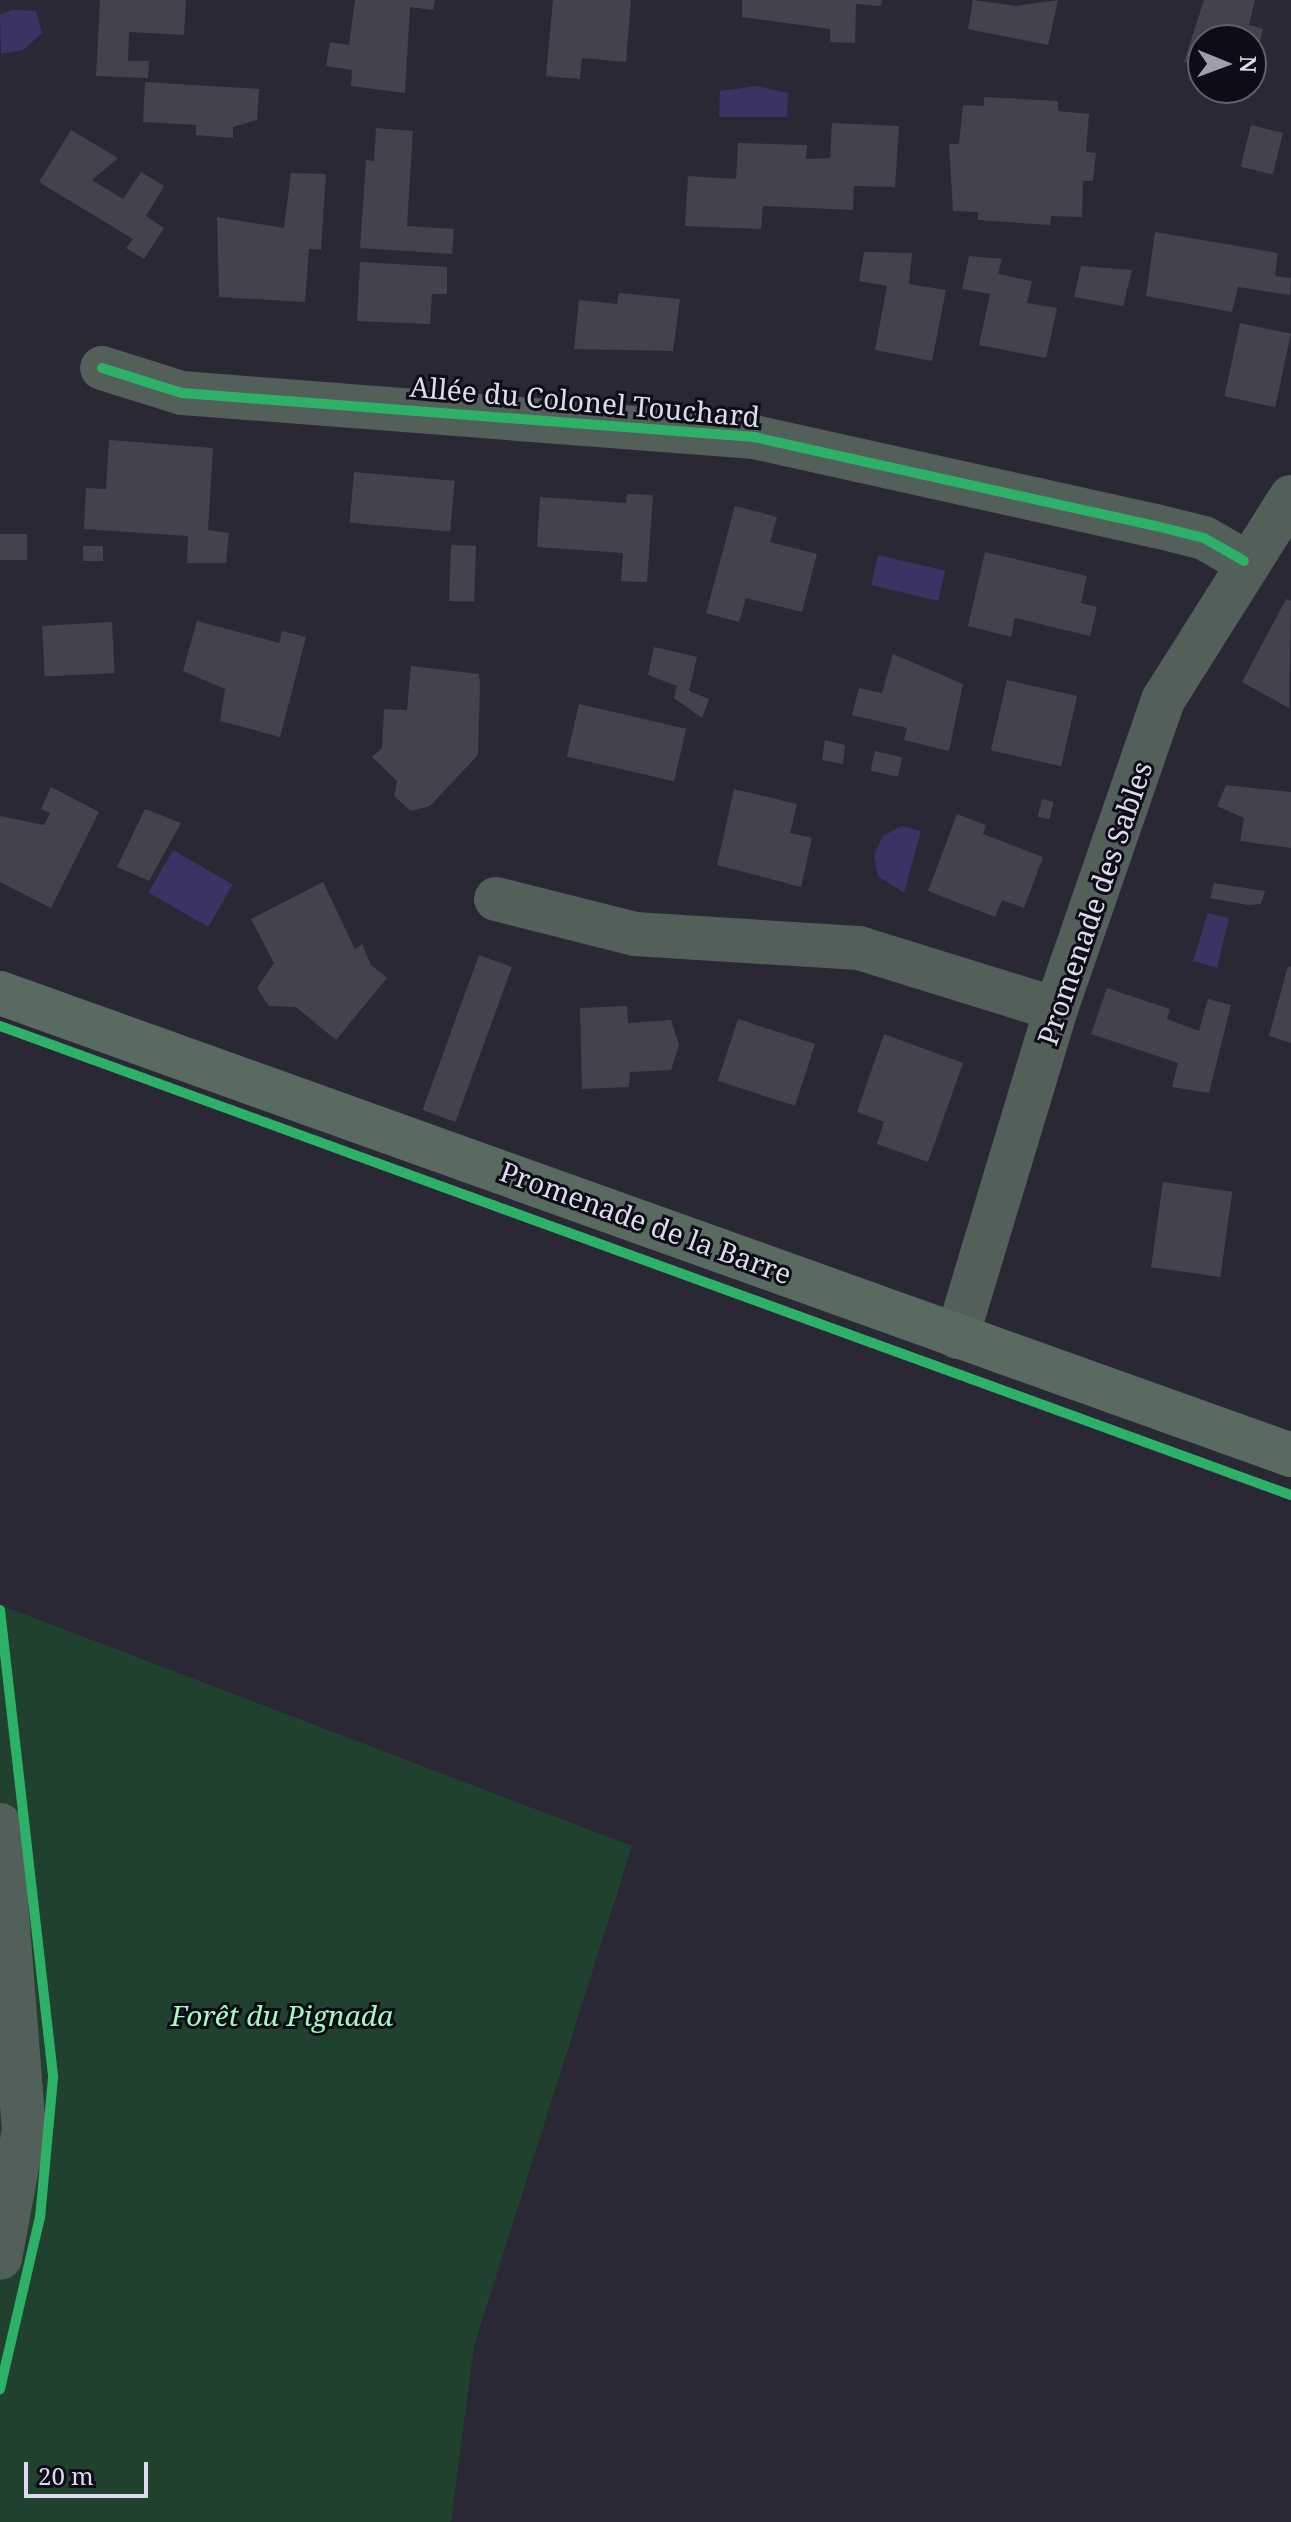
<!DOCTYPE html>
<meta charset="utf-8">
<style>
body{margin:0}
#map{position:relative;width:1291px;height:2522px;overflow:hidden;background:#292834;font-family:"Noto Serif",serif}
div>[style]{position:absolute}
.green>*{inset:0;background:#20412d}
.water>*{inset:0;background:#3b3364;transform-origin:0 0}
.building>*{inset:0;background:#44424d;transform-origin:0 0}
.minor>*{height:44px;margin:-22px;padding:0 22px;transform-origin:22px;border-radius:22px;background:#535f59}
.major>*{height:44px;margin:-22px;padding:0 22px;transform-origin:22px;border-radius:22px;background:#596b60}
.cycleway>*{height:10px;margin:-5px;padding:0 5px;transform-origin:5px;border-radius:5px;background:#2db169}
span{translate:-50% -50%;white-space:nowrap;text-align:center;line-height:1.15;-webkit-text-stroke:6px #0e0d17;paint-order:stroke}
.street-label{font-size:28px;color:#dddced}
.park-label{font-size:28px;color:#a4fabc;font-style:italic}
.north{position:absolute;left:1187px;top:24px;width:80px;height:80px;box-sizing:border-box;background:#0e0d17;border:2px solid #61606d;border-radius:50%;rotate:91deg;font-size:22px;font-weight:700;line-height:32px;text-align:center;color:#dddced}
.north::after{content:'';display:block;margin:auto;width:28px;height:36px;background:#9e9dac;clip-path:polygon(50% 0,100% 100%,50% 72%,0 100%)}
.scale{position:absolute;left:24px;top:2462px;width:124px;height:36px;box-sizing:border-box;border:4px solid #dddced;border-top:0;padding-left:10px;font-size:24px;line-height:28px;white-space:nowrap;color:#dddced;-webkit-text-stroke:6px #0e0d17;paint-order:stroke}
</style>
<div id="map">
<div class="green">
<div style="clip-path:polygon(0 1605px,632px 1846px,474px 2346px,451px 2522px,0 2522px)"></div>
</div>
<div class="water">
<div style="clip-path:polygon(12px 10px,36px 11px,42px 33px,23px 50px,1px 54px,0 15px)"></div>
<div style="clip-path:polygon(756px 86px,788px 93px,787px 117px,719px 117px,720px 91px)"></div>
<div style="left:878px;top:555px;width:69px;height:31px;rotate:13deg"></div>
<div style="clip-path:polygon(902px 826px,921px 831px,904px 893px,878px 876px,874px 855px,883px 836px)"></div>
<div style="left:173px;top:850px;width:69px;height:49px;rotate:30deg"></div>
<div style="clip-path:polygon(1208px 913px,1229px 918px,1217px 968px,1193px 961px)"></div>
</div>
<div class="building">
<div style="clip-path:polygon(100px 0,186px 0,184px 35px,129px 32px,128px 61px,149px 61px,148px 78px,96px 76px)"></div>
<div style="clip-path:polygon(355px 0,435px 0,433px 10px,410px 7px,405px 93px,351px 86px,352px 70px,326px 66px,330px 42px,349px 45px)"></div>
<div style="clip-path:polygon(553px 0,631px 0,626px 62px,582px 58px,580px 79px,546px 76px)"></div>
<div style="clip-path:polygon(742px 0,882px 0,881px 6px,856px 4px,855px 43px,830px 42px,830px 29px,742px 17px)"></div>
<div style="clip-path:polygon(973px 0,1016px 6px,1058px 0,1048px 45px,968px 29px)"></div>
<div style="clip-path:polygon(1204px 0,1255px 0,1249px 25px,1263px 29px,1252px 75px,1251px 40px,1203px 40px,1203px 66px,1184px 62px)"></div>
<div style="clip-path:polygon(145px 82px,259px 89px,257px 120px,233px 127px,233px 138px,196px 135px,196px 125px,143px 122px)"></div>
<div style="clip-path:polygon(984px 97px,1058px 101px,1058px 111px,1089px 114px,1086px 152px,1096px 153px,1093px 181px,1083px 181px,1082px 217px,1051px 216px,1050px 225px,978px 220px,978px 212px,953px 211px,949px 144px,959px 144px,963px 105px,984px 106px)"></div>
<div style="clip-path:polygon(832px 123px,899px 126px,895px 187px,854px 186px,853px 210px,763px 206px,761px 229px,685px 226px,688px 176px,736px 179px,738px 143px,807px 145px,806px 159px,830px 158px)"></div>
<div style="left:1251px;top:125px;width:33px;height:43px;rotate:14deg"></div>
<div style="clip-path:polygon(376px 128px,413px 131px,407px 226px,454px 229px,452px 254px,360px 248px,366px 160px,374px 161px)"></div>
<div style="clip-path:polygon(71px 130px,118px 158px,92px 180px,123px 199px,141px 172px,164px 186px,146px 216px,164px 228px,144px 259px,126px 248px,133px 239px,39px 182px)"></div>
<div style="clip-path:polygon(291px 173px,326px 174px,321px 250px,309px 249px,305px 302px,219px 297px,217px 217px,284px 228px)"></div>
<div style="clip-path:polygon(1155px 232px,1278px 253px,1275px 276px,1291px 278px,1290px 295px,1238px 287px,1232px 312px,1146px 296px)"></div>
<div style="clip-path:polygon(864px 252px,912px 253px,909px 284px,946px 290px,932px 361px,875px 350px,887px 286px,859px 281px)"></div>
<div style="clip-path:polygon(969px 256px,1002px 259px,998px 274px,1032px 281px,1027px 303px,1057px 308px,1046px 358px,979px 345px,990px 294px,962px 289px)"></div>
<div style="clip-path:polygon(360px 262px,447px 267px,447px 294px,432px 294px,430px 324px,357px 321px)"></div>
<div style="clip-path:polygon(1081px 266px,1132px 270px,1123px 306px,1074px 297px)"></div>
<div style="clip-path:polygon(619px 293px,680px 299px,673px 351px,574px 349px,579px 300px,617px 304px)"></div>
<div style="left:1240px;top:323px;width:52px;height:75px;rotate:12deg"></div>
<div style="clip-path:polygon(109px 440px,213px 448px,208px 530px,229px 533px,226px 563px,187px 563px,188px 536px,84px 529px,86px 488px,106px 489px)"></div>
<div style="left:354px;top:472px;width:101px;height:51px;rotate:5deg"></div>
<div style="clip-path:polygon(627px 494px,653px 495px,647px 582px,621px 581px,623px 553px,537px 547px,540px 497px,626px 503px)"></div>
<div style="clip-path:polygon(735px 506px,777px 517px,770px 542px,817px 554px,802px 612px,746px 598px,739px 622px,706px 613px)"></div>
<div style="left:27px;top:534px;width:26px;height:27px;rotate:90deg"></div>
<div style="left:451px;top:545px;width:25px;height:56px;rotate:2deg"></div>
<div style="left:83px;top:546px;width:20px;height:15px"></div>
<div style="clip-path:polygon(985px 552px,1087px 576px,1081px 603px,1097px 607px,1090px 636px,1015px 618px,1011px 637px,968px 626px)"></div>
<div style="clip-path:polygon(1286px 599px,1291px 601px,1289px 708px,1242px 682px)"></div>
<div style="clip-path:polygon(197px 621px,279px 643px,282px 631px,306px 637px,280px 737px,220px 721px,225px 689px,183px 671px)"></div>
<div style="left:112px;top:622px;width:51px;height:70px;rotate:87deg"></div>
<div style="clip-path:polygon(654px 647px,697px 657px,689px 691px,709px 699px,702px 718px,674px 698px,677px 686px,648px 675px)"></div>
<div style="clip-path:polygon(893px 654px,963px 684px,949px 751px,904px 740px,907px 728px,852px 715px,859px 688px,882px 693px)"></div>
<div style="clip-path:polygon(411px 666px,479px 674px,480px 685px,478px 755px,430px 806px,411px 811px,394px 796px,397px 781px,372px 757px,382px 748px,384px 709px,407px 710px)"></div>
<div style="left:1007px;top:680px;width:72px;height:72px;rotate:13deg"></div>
<div style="left:579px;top:704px;width:110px;height:54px;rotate:13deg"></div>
<div style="clip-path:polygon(825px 740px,845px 745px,843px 764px,822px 760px)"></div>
<div style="left:875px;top:751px;width:28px;height:20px;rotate:13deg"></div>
<div style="clip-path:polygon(1226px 785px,1291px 792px,1291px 848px,1240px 841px,1244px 818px,1217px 806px)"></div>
<div style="clip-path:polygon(51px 787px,99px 812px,51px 908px,0 882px,0 816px,44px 825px,50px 813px,41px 809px)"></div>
<div style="clip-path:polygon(734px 789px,797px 804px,790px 833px,812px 838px,801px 887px,717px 865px)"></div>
<div style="left:1042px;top:799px;width:12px;height:18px;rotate:14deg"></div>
<div style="clip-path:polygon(145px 809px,181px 823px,149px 881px,117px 867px)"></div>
<div style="clip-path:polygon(957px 814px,986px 825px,983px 834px,1043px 857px,1024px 908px,1002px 900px,995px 917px,928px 891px)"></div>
<div style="clip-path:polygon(323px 882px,355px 949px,362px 944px,371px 965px,387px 978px,336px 1040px,296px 1007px,269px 1006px,257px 988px,274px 963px,251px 919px)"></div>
<div style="clip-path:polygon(1214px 883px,1252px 889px,1265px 891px,1261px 904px,1248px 905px,1210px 898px)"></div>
<div style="left:479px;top:955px;width:35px;height:165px;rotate:20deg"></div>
<div style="clip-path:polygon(1288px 966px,1291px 967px,1291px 1043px,1269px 1036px)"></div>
<div style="clip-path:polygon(1107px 988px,1170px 1009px,1167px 1019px,1199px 1031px,1208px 999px,1231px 1005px,1209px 1093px,1172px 1087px,1178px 1063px,1091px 1034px)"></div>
<div style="clip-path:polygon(627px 1006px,628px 1023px,671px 1020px,679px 1045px,671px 1070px,630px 1072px,629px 1087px,582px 1089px,580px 1008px)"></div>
<div style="left:738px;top:1019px;width:81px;height:65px;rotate:18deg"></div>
<div style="clip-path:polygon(884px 1034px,963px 1063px,928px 1162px,877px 1144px,884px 1122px,857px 1112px)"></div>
<div style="left:1163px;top:1182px;width:70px;height:86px;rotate:8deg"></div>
</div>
<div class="minor">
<div style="left:102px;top:368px;width:84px;rotate:17.4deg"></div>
<div style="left:182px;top:393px;width:574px;rotate:4.4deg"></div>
<div style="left:754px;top:437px;width:412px;rotate:12.5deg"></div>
<div style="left:1156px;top:526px;width:49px;rotate:14deg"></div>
<div style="left:1204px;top:538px;width:46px;rotate:29.9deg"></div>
<div style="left:496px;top:899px;width:143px;rotate:14.1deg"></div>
<div style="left:635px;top:934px;width:224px;rotate:3.6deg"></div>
<div style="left:859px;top:948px;width:206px;rotate:17.2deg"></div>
<div style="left:957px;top:1337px;width:343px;rotate:-73.2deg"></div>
<div style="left:1056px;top:1009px;width:327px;rotate:-70.9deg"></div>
<div style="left:1163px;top:700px;width:240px;rotate:-57.8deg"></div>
<div style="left:0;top:1825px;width:306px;rotate:85.5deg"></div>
<div style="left:24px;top:2130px;width:130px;rotate:100.6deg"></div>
</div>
<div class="major">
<div style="left:0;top:993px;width:1371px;rotate:19.69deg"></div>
</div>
<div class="cycleway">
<div style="left:102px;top:368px;width:84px;rotate:17.4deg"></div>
<div style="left:182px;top:393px;width:574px;rotate:4.4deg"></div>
<div style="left:754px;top:437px;width:412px;rotate:12.5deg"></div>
<div style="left:1156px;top:526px;width:49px;rotate:14deg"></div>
<div style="left:1204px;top:538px;width:46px;rotate:29.9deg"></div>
<div style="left:0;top:1026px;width:1374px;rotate:19.97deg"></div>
<div style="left:0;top:1610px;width:471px;rotate:83.5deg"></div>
<div style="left:53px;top:2078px;width:140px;rotate:95.3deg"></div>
<div style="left:40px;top:2217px;width:177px;rotate:103.1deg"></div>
</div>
<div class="street-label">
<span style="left:585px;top:401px;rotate:5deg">Allée du Colonel Touchard</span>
<span style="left:1094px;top:903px;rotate:-71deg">Promenade des Sables</span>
<span style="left:646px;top:1222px;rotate:20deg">Promenade de la Barre</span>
</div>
<div class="park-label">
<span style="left:282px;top:2015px">Forêt du Pignada</span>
</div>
<div class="north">N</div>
<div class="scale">20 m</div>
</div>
